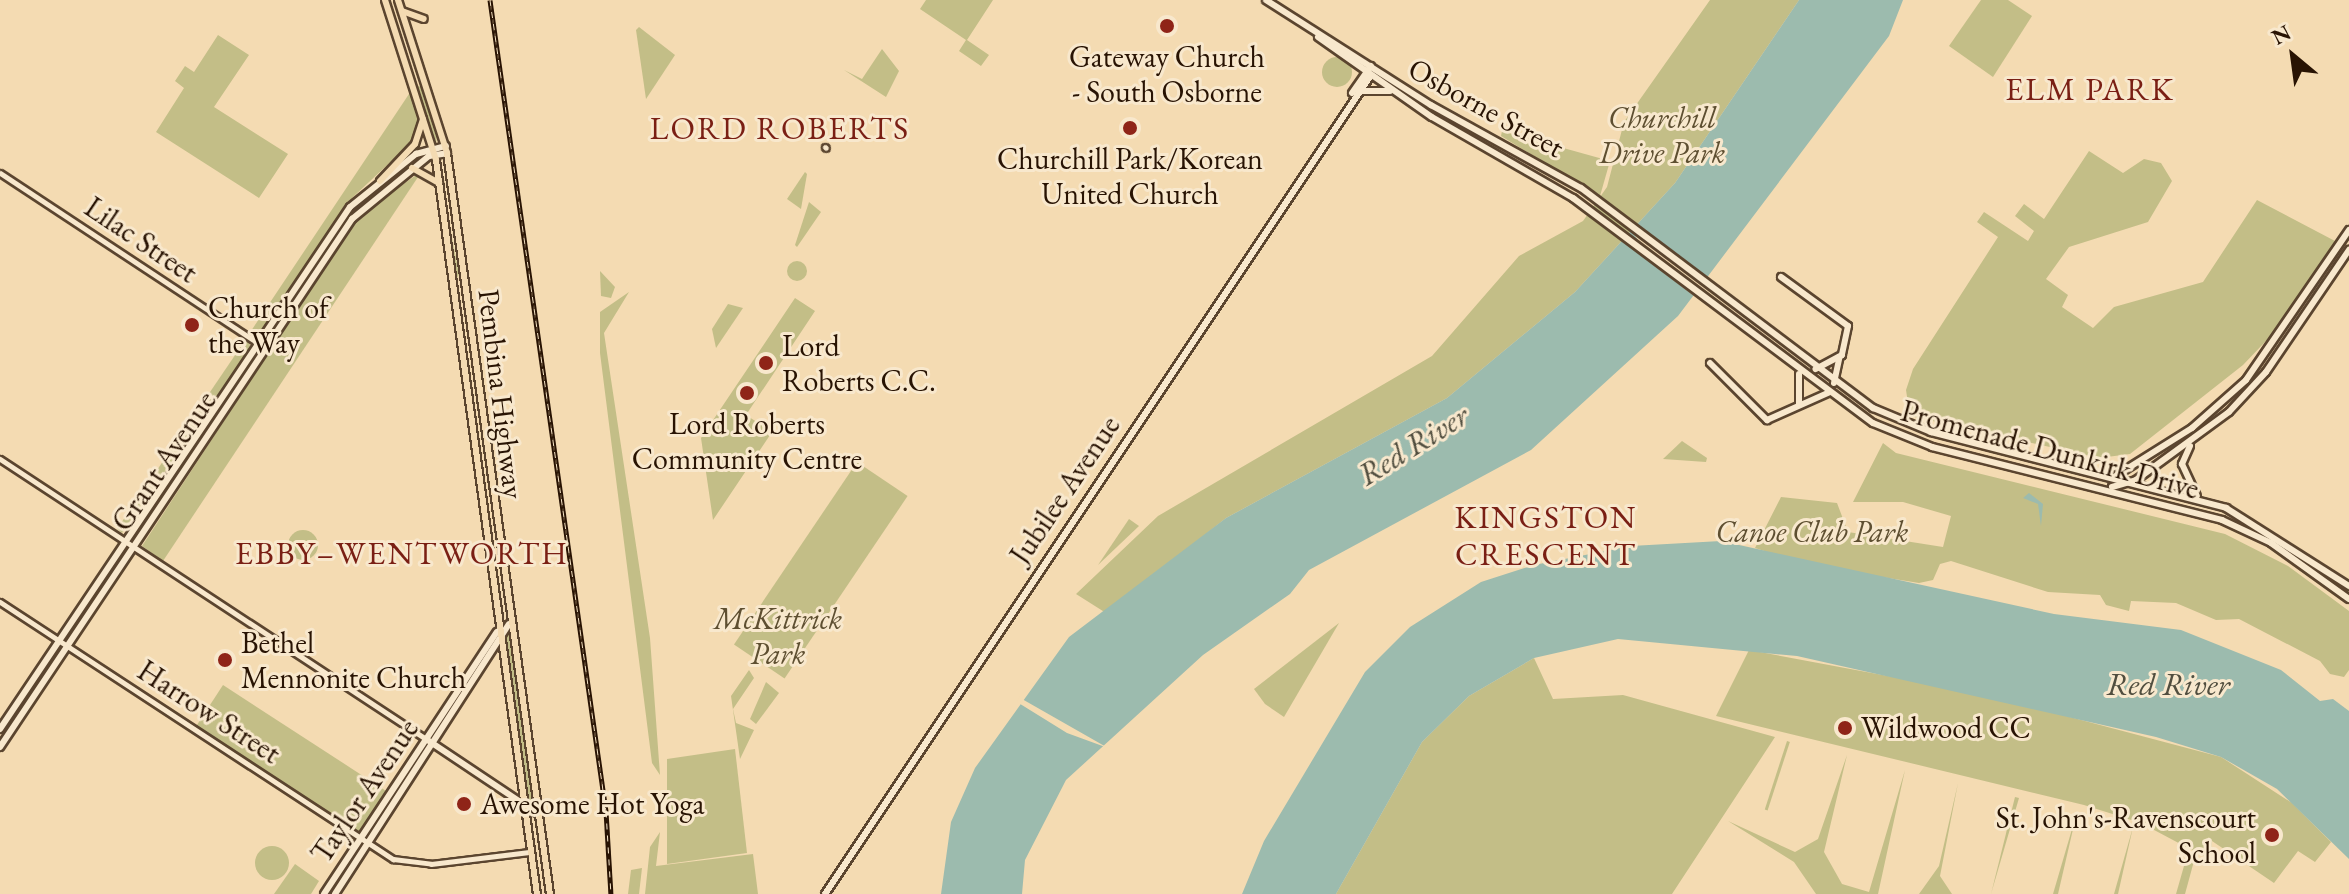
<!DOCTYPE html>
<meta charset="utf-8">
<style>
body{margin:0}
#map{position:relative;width:2349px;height:894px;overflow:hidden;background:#f4dbb2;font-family:"EB Garamond",serif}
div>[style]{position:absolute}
.green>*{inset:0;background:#c3be87;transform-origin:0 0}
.round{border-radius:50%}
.water>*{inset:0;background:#9cbbae}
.pier>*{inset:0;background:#f4dbb2}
.roads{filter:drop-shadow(2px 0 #5b452f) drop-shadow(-2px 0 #5b452f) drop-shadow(0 2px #5b452f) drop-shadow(0 -2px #5b452f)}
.tertiary>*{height:5px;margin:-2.5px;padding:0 2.5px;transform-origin:2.5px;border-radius:2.5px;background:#f8e8cd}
.secondary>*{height:6px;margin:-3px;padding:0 3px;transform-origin:3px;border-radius:3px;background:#f8e8cd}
.primary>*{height:6px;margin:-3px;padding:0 3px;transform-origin:3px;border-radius:3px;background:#f4dbb2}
.rail>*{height:5px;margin-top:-2.5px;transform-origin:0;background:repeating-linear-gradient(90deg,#f8e8cd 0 6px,#281303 0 12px);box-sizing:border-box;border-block:2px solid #281303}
.dots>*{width:22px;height:22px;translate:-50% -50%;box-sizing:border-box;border:4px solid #f8e8cd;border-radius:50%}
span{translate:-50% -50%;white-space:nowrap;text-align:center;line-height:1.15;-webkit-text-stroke:6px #f8e8cd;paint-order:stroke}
.poi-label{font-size:30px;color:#281303}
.left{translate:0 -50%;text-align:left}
.right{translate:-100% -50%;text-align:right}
.street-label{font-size:30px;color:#281303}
.park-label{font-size:30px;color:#5e4f31;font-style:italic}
.neighbourhood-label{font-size:32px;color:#7a1f14;letter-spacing:2px}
.water-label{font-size:32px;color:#514e3f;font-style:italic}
.north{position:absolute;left:2253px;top:16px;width:80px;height:80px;-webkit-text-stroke:6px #f8e8cd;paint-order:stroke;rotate:331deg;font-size:22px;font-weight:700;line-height:32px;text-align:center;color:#281303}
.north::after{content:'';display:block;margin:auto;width:28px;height:36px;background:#281303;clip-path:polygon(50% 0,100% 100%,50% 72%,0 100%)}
</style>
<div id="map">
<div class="green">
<div style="clip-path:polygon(926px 0,993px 0,967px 40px,989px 55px,981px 66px,959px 51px,966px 40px,920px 9px)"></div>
<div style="clip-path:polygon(1710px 0,1799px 0,1675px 183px,1575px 292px,1447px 398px,1226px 518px,1106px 613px,1076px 594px,1158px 516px,1432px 356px,1519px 256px,1583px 221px,1607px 187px,1624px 122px)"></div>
<div style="clip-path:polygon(1981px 0,2008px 0,2032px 16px,1993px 77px,1949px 46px)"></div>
<div style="clip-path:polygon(639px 27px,675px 55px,646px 99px,636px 30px)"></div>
<div style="clip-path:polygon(218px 35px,249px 55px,214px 107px,288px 154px,259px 198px,156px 132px,184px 88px,175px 81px,185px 66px,194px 72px)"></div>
<div style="clip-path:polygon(882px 49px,899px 71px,886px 97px,844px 70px,862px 79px)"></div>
<div class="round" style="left:1322px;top:57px;width:30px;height:30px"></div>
<div style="clip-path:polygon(417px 85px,426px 90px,438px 128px,436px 144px)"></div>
<div style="clip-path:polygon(411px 91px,420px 120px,415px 139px,353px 197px,261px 336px,249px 334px)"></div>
<div style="clip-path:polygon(1502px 131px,1610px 161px,1600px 196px,1501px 136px)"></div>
<div style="clip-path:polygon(2089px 151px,2123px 173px,2144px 159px,2161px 163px,2172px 181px,2148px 222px,2069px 247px,2046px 279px,2068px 295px,2062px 307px,2093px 328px,2114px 307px,2203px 282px,2257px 200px,2335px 241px,2286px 320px,2243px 365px,2130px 454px,2099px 458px,1910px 416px,1906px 390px,1913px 369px,1998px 237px,1977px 222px,1984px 212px,2028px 241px,2034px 231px,2015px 216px,2024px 204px,2044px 219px)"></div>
<div style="clip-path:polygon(425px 154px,357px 208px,266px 338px,356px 205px)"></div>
<div style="clip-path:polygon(422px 171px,163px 561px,142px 546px,359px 215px)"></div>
<div style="clip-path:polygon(805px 172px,807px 174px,801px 209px,787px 199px)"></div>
<div style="clip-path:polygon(809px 202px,821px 212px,797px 247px,795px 245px)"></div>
<div style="clip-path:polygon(446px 207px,459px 274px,455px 283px,446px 210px)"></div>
<div class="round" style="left:787px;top:261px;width:20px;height:20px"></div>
<div style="clip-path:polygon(600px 271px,615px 287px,611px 298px,601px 296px)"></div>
<div style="clip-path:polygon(629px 292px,604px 333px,650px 638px,660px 775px,652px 763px,600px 353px,600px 312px)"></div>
<div style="clip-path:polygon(795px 298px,815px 311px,746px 415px,772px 432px,713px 520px,701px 438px)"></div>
<div style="clip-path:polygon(728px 304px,743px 308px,716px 348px,712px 329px)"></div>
<div style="clip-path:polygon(246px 339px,252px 348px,122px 533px,117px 529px)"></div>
<div style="clip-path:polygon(248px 365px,235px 390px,135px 538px,162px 493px)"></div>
<div style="clip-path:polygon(1682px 441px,1707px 458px,1706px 462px,1663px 459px)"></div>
<div style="clip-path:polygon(1883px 443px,1896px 453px,2225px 534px,2288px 566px,2349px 611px,2349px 670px,2344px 677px,2330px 674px,2320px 661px,2239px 619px,2216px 620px,2176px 603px,2131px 601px,2129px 611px,2106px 605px,2100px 595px,2048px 592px,1951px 561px,1940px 564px,1933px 580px,1919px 583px,1808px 565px,1755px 548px,1781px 497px,1837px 503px,1848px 532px,1943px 547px,1951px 516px,1903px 502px,1853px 502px)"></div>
<div style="left:857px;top:462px;width:61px;height:220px;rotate:34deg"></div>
<div style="clip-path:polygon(1129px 519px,1139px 526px,1098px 565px)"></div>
<div class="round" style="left:288px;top:530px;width:30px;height:30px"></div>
<div style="clip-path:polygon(1339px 623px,1284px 717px,1265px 704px,1254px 689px)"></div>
<div style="clip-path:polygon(509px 624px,528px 749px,537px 812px,522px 802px,498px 644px)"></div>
<div style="clip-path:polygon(1749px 650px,1979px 693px,2221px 757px,2292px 803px,2331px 842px,2315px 862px,2298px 851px,2274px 883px,2212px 841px,2211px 857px,2203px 856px,2141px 823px,2084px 805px,1716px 716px)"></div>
<div style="clip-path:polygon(1534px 658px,1553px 699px,1623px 695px,1775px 737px,1672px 894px,1336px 894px,1422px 742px,1469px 696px)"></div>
<div style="clip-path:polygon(749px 670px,754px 678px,733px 709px,736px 723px,754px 730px,740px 759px,731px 696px)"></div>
<div style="clip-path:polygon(766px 682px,779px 693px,756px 724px,750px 719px)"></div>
<div style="left:223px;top:685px;width:199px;height:52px;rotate:33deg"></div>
<div style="left:1787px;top:741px;width:3px;height:72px;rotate:18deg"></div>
<div style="clip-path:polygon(735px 749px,747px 853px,667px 864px,667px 759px)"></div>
<div style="clip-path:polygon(1847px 755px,1824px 852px,1842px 884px,1869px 892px,1905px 770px,1878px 894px,1816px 894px,1794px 862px,1728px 821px,1795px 852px,1818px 839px)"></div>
<div style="clip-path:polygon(1958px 783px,1940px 876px,1952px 894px,1919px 894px,1939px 866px)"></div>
<div style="clip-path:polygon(2015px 797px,2019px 798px,1991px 894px)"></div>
<div style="clip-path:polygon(2077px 812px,2058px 894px,2053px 894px)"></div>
<div style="clip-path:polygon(2133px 827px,2118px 894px,2114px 894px)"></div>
<div style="clip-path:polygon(660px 832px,656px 866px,753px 854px,758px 894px,645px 894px,650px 847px)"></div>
<div class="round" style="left:255px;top:846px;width:34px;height:34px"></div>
<div style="clip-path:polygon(2188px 852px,2194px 861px,2185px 894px,2176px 894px)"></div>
<div style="clip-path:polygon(295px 864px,319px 881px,311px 894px,274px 894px)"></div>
<div style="clip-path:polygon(642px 868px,639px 894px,628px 894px,631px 870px)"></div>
</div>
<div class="water">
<div style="clip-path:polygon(1799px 0,1903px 0,1889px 36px,1678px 316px,1531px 450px,1309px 570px,1290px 594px,1203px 655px,1066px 780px,1025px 860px,1022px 894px,941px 894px,951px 822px,975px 768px,1069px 637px,1226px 518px,1447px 398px,1575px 292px,1675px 183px)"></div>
<div style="clip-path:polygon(2029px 493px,2043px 504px,2041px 526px,2038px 504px,2023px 498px)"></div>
<div style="clip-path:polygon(1721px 541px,2054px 614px,2181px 630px,2281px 670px,2320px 701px,2333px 699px,2349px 711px,2349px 859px,2277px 789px,2221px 757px,2156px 737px,1797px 656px,1618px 639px,1534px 658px,1469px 696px,1422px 742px,1336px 894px,1242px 894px,1264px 841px,1365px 672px,1410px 627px,1481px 582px,1534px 565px,1631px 546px)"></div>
</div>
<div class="pier">
<div style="clip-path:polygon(1636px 226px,1710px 283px,1705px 289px,1691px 284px,1702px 293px,1698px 299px,1621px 240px,1627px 235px,1643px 246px,1631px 231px)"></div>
<div style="clip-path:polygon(1020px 696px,1022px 699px,1108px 748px,1067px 733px,1017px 702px)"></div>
</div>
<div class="roads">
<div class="tertiary">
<div style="left:825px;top:147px;width:1px;rotate:45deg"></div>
<div style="left:0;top:173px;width:309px;rotate:33.4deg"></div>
<div style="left:0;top:459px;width:510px;rotate:33.32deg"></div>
<div style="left:0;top:602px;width:470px;rotate:33.2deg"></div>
<div style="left:393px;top:859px;width:38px;rotate:7deg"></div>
<div style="left:431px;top:864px;width:99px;rotate:-7deg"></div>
</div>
<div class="secondary">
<div style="left:1266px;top:0;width:196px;rotate:32.5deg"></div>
<div style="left:1431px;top:105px;width:171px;rotate:29deg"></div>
<div style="left:1581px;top:188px;width:366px;rotate:37deg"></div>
<div style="left:1873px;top:408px;width:63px;rotate:22.5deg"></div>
<div style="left:1931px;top:432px;width:305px;rotate:14.4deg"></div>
<div style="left:2226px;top:508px;width:146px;rotate:32.4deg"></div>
<div style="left:1318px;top:37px;width:139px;rotate:35.1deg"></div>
<div style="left:1432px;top:117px;width:163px;rotate:29.9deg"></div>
<div style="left:1573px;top:198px;width:375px;rotate:36.9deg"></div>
<div style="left:1873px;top:423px;width:64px;rotate:22.1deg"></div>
<div style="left:1932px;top:447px;width:299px;rotate:14.1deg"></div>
<div style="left:2222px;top:520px;width:54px;rotate:25.1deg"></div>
<div style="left:2271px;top:543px;width:96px;rotate:35.7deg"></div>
<div style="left:1358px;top:91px;width:32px"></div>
<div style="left:1352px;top:93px;width:33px;rotate:-55deg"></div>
<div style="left:1781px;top:277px;width:83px;rotate:36.2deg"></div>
<div style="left:1848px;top:326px;width:30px;rotate:102deg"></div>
<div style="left:1842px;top:355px;width:30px;rotate:152deg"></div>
<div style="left:1710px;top:363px;width:81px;rotate:45deg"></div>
<div style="left:1767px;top:420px;width:67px;rotate:-23.9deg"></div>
<div style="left:1799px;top:374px;width:31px;rotate:90deg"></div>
<div style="left:1834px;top:383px;width:25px;rotate:-78deg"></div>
<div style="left:2190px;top:446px;width:20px;rotate:114deg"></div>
<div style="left:2182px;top:464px;width:35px;rotate:65deg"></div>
<div style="left:2117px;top:475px;width:89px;rotate:-32.1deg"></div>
<div style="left:2192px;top:428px;width:72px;rotate:-41.6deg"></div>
<div style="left:2246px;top:380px;width:182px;rotate:-55.5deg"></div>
<div style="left:2112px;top:487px;width:25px;rotate:-16deg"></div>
<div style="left:2136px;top:480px;width:115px;rotate:-36.2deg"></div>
<div style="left:2229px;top:412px;width:54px;rotate:-47.2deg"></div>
<div style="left:2266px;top:372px;width:148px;rotate:-55.8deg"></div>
<div style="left:0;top:729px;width:628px;rotate:-56.16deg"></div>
<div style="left:350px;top:207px;width:85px;rotate:-38.8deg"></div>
<div style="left:416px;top:154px;width:31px;rotate:-15deg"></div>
<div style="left:429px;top:741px;width:130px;rotate:33.7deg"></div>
<div style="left:0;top:747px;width:635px;rotate:-56.31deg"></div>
<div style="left:352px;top:219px;width:99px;rotate:-39.3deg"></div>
<div style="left:429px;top:156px;width:18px;rotate:-9deg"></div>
<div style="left:324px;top:894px;width:314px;rotate:-56.6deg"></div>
<div style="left:335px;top:894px;width:321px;rotate:-57.2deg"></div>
<div style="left:825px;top:894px;width:984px;rotate:-56.31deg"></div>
</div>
<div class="primary">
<div style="left:385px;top:0;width:168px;rotate:72.3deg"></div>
<div style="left:436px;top:160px;width:741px;rotate:82.17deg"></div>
<div style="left:398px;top:0;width:161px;rotate:72.2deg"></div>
<div style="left:447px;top:153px;width:748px;rotate:82.09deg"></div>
<div style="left:402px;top:11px;width:23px;rotate:20deg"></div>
<div style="left:412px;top:168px;width:31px;rotate:29deg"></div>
<div style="left:380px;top:181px;width:51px;rotate:-46.6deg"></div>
<div style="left:415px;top:144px;width:26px;rotate:-72deg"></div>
</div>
</div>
<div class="rail">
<div style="left:490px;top:0;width:819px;rotate:81.86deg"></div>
<div style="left:606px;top:811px;width:83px;rotate:86.6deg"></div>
</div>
<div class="dots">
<div style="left:1167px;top:26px;background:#8f2418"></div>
<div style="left:1130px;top:128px;background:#8f2418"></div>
<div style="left:192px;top:325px;background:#8f2418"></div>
<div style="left:766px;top:363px;background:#8f2418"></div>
<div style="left:747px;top:393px;background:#8f2418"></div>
<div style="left:225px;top:660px;background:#8f2418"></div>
<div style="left:1845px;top:728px;background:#8f2418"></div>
<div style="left:464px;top:804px;background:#8f2418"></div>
<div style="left:2272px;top:835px;background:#8f2418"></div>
</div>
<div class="poi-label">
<span style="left:1167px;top:74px">Gateway Church<br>- South Osborne</span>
<span style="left:1130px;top:176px">Churchill Park/Korean<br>United Church</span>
<span class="left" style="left:208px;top:325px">Church of<br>the Way</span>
<span class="left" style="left:782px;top:363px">Lord<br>Roberts C.C.</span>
<span style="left:747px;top:441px">Lord Roberts<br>Community Centre</span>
<span class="left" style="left:241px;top:660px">Bethel<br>Mennonite Church</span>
<span class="left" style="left:1861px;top:728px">Wildwood CC</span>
<span class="left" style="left:480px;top:804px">Awesome Hot Yoga</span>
<span class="right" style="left:2256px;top:835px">St. John's-Ravenscourt<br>School</span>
</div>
<div class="street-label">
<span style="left:1486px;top:108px;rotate:29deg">Osborne Street</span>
<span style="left:141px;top:240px;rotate:34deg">Lilac Street</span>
<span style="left:501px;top:394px;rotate:83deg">Pembina Highway</span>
<span style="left:2050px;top:450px;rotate:15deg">Promenade Dunkirk Drive</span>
<span style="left:164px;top:461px;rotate:-56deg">Grant Avenue</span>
<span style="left:1065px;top:490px;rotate:-56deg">Jubilee Avenue</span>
<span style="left:209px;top:712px;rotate:33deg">Harrow Street</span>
<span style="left:365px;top:791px;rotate:-56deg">Taylor Avenue</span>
</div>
<div class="park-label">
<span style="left:1662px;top:135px">Churchill<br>Drive Park</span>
<span style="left:1812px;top:532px">Canoe Club Park</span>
<span style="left:778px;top:636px">McKittrick<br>Park</span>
</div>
<div class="neighbourhood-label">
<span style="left:2090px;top:89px">ELM PARK</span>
<span style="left:780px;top:128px">LORD ROBERTS</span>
<span style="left:1546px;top:536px">KINGSTON<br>CRESCENT</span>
<span style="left:402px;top:553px">EBBY–WENTWORTH</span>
</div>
<div class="water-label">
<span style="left:1413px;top:445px;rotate:-32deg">Red River</span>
<span style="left:2168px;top:684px">Red River</span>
</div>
<div class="north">N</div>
</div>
